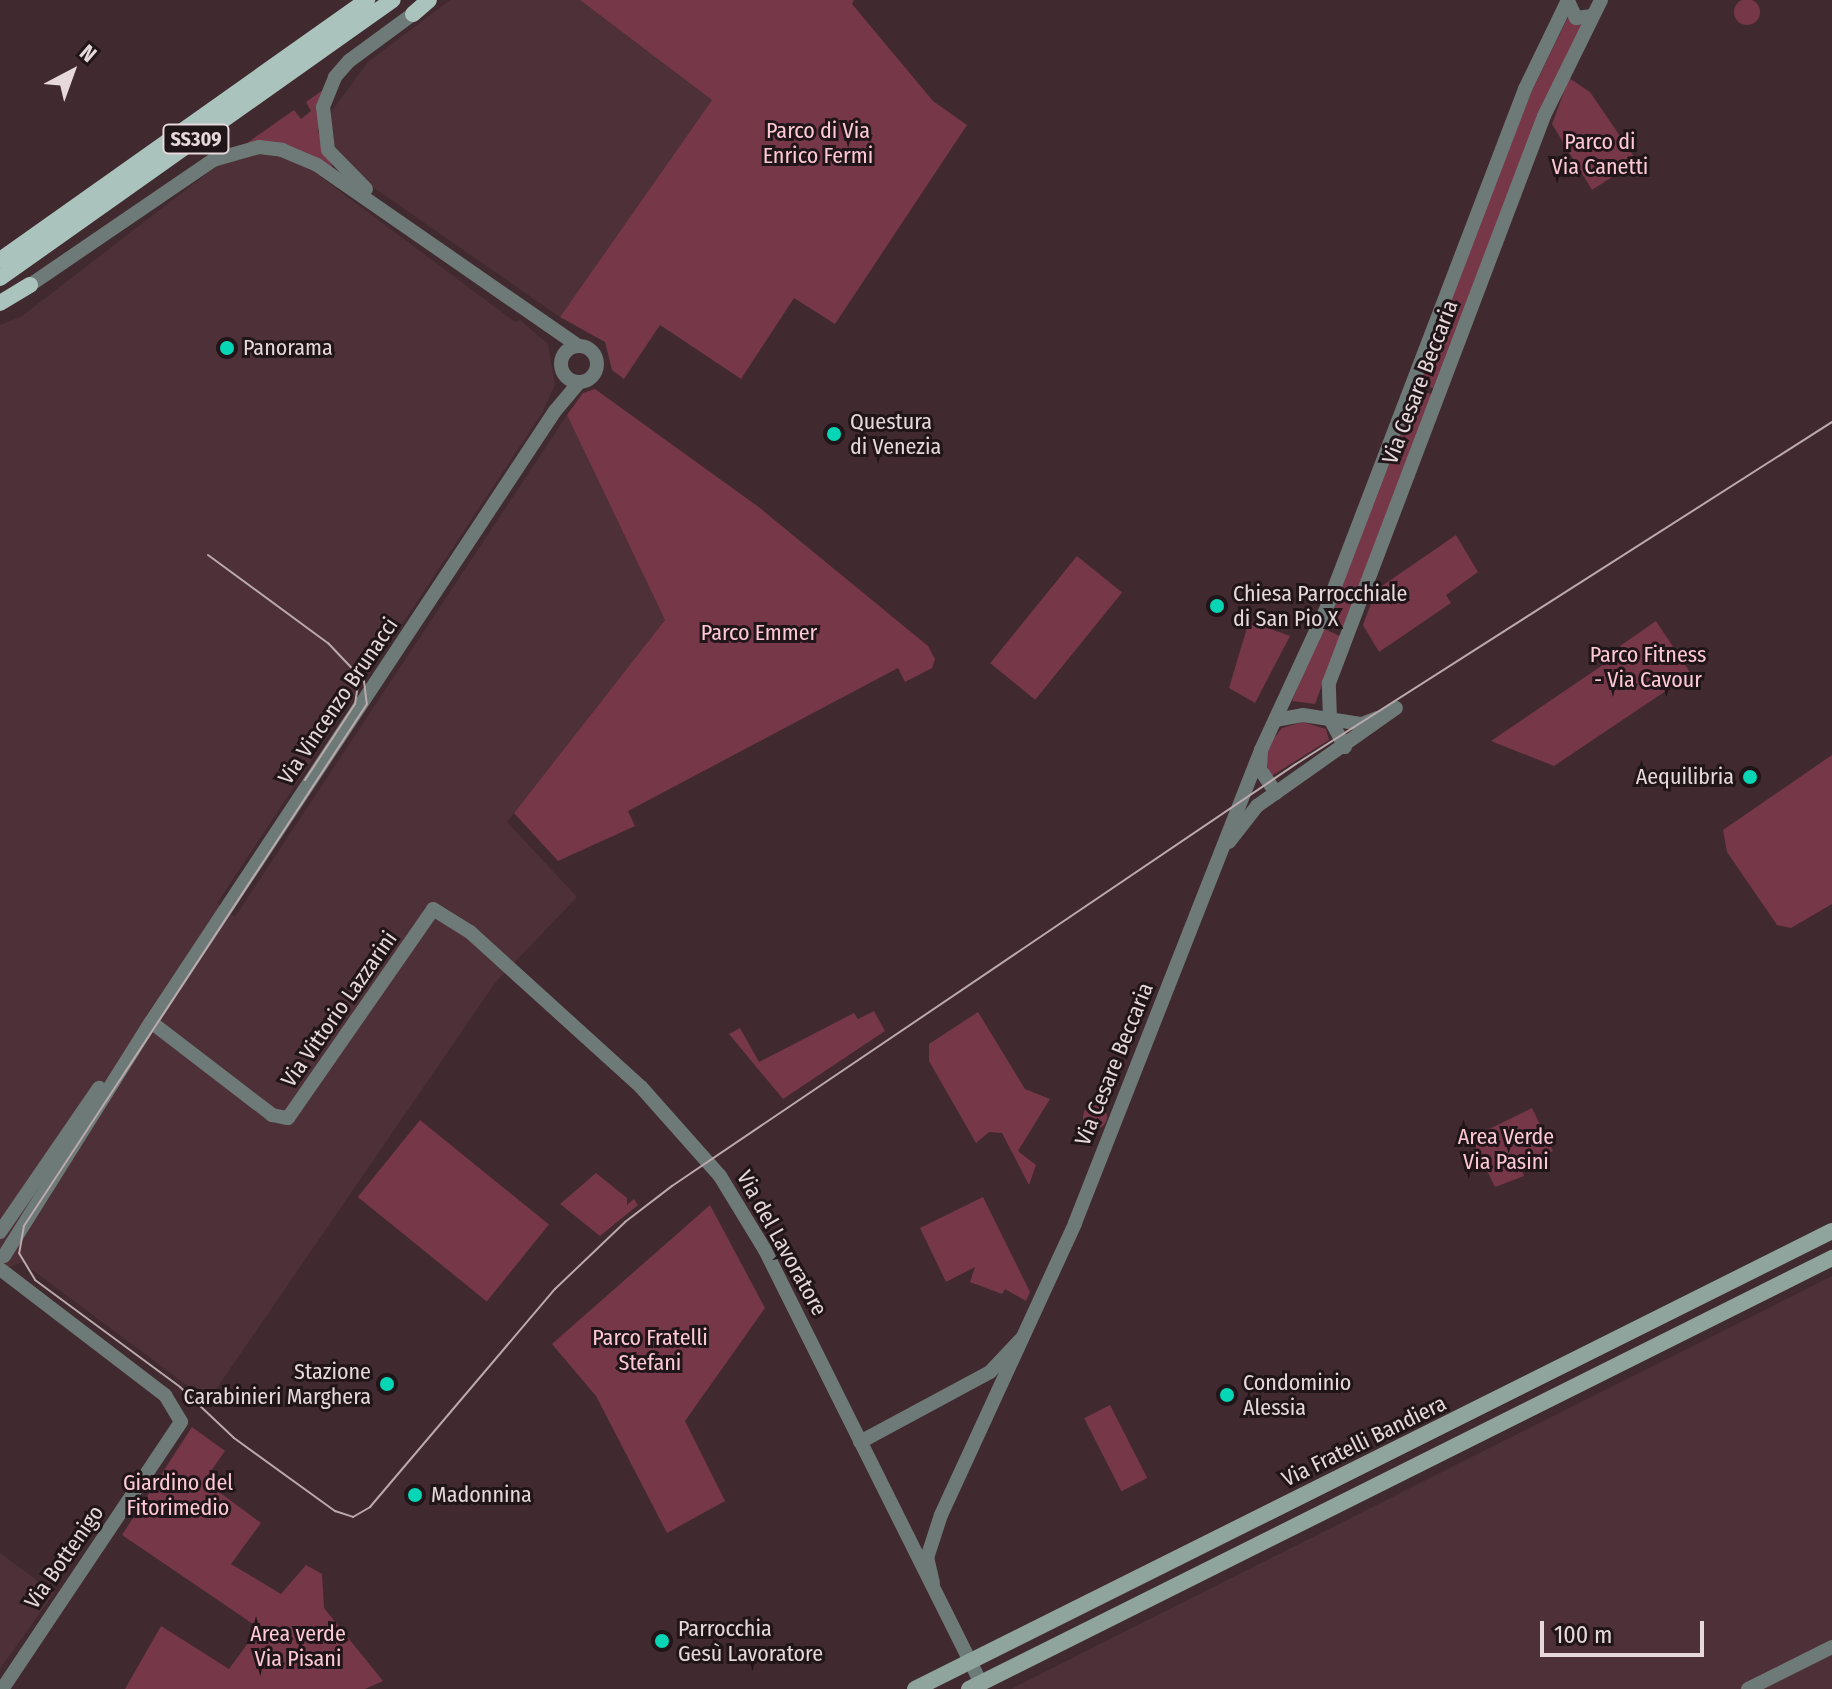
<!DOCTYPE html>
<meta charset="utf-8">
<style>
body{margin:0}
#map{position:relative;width:1832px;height:1689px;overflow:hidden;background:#40292f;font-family:"Fira Sans Condensed",sans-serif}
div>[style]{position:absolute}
.built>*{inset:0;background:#4e3138}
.green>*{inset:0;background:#763749;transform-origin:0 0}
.round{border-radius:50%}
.tertiary>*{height:14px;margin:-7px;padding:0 7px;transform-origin:7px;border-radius:7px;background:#6e7a77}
.tertiary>.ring{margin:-7px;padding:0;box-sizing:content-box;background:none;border:14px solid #6e7a77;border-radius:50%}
.secondary>*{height:16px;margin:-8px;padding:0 8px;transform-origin:8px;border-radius:8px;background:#90a49e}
.primary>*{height:16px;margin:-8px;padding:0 8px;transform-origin:8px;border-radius:8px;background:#aac4bd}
.tram>*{height:2px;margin:-1px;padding:0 1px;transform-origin:1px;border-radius:1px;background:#baa9ad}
.dots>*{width:22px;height:22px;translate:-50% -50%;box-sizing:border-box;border:4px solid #201518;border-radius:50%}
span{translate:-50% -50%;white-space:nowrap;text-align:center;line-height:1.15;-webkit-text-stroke:6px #201518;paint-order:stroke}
.shield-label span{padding:2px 6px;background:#201518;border:2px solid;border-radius:6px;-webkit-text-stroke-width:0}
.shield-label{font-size:20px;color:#e7d8db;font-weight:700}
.park-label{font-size:22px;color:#fec9d5}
.poi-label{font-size:22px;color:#e7d8db}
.left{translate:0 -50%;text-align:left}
.right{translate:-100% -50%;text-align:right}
.street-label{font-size:22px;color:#e7d8db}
.north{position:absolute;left:32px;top:32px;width:80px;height:80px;-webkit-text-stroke:6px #201518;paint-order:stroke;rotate:41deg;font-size:22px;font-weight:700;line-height:32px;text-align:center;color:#e7d8db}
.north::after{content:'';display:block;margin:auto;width:28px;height:36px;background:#e7d8db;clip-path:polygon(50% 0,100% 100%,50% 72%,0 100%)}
.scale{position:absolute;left:1540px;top:1621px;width:164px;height:36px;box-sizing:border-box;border:4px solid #e7d8db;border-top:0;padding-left:10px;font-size:24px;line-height:28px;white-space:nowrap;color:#e7d8db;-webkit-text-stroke:6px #201518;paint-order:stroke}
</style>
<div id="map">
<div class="built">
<div style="clip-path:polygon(450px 0,580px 0,712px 100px,560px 317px,354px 174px,333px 147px,329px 115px,368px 62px)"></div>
<div style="clip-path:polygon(262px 154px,298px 160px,515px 322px,520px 320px,548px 344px,555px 385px,542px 413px,217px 903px,235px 917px,567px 415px,665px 620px,507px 822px,577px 897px,495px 983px,208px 1401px,22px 1262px,0 1271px,0 325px,22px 316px,222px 162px)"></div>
<div style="clip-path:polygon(1832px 1276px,1832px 1689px,1011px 1689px,1100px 1644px)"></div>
<div style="clip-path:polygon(0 1553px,54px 1593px,0 1669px)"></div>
</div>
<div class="green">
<div class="round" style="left:1734px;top:-1px;width:26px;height:26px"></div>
<div style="clip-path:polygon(580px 0,854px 0,852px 4px,933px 101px,967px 125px,835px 324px,794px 298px,741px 379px,660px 325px,624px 379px,612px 370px,605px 342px,560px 317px,712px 100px)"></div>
<div style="clip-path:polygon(1569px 15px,1583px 22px,1437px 390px,1417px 382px,1529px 97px)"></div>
<div style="clip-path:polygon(1569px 78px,1590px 92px,1637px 161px,1592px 190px,1552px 124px)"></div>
<div style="clip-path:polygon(323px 90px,318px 132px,333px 168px,247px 143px,294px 110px,301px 119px,311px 111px,306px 102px)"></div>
<div style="left:1414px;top:388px;width:20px;height:248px;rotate:20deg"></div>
<div style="clip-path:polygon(595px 389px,760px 508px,928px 646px,935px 659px,932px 668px,905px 682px,898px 668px,628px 811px,635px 826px,558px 861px,514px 813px,665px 620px,567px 415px,583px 393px)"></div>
<div style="clip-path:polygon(1456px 535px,1478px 572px,1446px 595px,1451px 603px,1379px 652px,1363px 625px,1376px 590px)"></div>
<div style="left:1077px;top:556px;width:58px;height:138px;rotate:39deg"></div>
<div style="clip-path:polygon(1249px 621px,1290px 636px,1255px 703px,1229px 688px)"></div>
<div style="clip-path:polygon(1656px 621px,1691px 674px,1554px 766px,1491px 741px,1622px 652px,1620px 646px)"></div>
<div style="clip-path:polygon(1322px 628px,1340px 636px,1315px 704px,1292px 701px)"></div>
<div style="clip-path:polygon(1303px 722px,1326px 729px,1329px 740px,1270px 777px,1265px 756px,1271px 742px,1282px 728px)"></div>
<div style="clip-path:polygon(1832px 755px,1832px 904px,1791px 928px,1777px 925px,1727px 852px,1723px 830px)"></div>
<div style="clip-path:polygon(874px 1011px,885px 1031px,783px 1099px,729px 1034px,740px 1028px,759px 1062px,854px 1013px,858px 1019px)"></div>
<div style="clip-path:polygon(978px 1012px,1025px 1089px,1050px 1099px,1018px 1151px,1036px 1165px,1029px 1185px,1002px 1133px,989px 1132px,976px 1143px,929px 1061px,929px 1044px)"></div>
<div class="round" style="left:1083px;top:1105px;width:24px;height:24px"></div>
<div style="clip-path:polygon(1532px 1108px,1553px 1151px,1521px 1168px,1524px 1176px,1495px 1187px,1471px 1138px)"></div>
<div style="left:420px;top:1120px;width:166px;height:99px;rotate:39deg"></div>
<div style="clip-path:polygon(596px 1173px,627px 1198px,627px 1205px,634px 1199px,638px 1205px,600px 1236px,560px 1204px)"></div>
<div style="clip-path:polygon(983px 1197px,1030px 1292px,1026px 1301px,1005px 1289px,1002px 1294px,970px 1282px,975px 1267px,946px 1282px,920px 1228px)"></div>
<div style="clip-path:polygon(710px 1205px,765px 1308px,685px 1421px,725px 1501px,667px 1533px,596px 1396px,552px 1344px)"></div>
<div style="left:1110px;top:1405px;width:82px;height:29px;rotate:63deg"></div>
<div style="clip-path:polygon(192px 1427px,225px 1451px,204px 1481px,261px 1523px,231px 1564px,281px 1594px,306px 1565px,322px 1574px,324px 1608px,383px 1681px,365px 1689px,125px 1689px,161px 1626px,229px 1669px,259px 1628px,122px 1535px)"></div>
</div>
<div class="tertiary">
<div style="left:1568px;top:1px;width:19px;rotate:65deg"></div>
<div style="left:1576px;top:18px;width:16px;rotate:-7deg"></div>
<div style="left:366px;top:189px;width:54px;rotate:-134.3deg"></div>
<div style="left:328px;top:150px;width:43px;rotate:-96.6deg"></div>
<div style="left:323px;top:107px;width:32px;rotate:-68deg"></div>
<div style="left:335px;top:77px;width:21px;rotate:-49deg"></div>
<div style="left:349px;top:61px;width:79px;rotate:-36.3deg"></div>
<div style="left:30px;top:285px;width:222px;rotate:-34.3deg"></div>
<div style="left:213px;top:160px;width:48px;rotate:-15.8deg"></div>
<div style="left:259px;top:147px;width:23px;rotate:7deg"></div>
<div style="left:282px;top:150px;width:38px;rotate:23deg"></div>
<div style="left:317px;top:165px;width:318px;rotate:34.7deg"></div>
<div class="ring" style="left:561px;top:346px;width:22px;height:22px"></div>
<div style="left:1275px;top:720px;width:28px;rotate:-10deg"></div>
<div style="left:1303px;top:715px;width:60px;rotate:8.7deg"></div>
<div style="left:1362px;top:724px;width:17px;rotate:-21deg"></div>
<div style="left:1345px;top:747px;width:32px;rotate:-118deg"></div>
<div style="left:1330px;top:719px;width:36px;rotate:-92deg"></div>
<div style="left:1329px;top:683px;width:606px;rotate:-69.23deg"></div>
<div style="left:1544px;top:116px;width:129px;rotate:-63.8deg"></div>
<div style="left:1276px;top:793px;width:29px;rotate:-124deg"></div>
<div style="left:1260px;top:769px;width:19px;rotate:-87deg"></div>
<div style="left:1261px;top:750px;width:157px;rotate:-65.2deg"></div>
<div style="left:1327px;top:607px;width:555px;rotate:-69.08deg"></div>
<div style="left:1525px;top:89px;width:99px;rotate:-64.2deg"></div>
<div style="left:1229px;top:842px;width:46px;rotate:-52.1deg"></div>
<div style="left:1257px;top:806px;width:170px;rotate:-35.2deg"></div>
<div style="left:151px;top:1022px;width:153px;rotate:37.5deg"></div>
<div style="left:272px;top:1115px;width:16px;rotate:11deg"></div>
<div style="left:288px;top:1118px;width:254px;rotate:-55.2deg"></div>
<div style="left:433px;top:909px;width:44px;rotate:31.9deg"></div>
<div style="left:470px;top:932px;width:231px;rotate:42.2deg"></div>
<div style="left:641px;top:1087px;width:119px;rotate:48.4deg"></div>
<div style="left:720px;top:1176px;width:87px;rotate:58.7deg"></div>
<div style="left:765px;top:1250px;width:484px;rotate:63.5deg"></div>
<div style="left:0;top:1232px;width:175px;rotate:-55.5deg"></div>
<div style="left:4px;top:1256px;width:276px;rotate:-57.9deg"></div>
<div style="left:151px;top:1022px;width:732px;rotate:-56.53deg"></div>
<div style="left:555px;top:411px;width:38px;rotate:-50deg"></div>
<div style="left:0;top:1269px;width:208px;rotate:37.4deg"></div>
<div style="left:165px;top:1395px;width:31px;rotate:59deg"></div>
<div style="left:181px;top:1422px;width:321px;rotate:123.8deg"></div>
<div style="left:860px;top:1442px;width:148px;rotate:-28.3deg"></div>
<div style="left:990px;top:1372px;width:44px;rotate:-46.8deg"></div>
<div style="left:933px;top:1583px;width:26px;rotate:-103deg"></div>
<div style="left:927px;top:1558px;width:45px;rotate:-72deg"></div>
<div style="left:941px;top:1515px;width:321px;rotate:-65.3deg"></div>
<div style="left:1075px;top:1223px;width:508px;rotate:-68.53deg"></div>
<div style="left:1748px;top:1689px;width:94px;rotate:-26.6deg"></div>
</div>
<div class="secondary">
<div style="left:915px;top:1689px;width:1025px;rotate:-26.54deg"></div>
<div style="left:969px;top:1689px;width:965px;rotate:-26.54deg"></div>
</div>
<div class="primary">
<div style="left:413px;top:14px;width:21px;rotate:-41deg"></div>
<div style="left:0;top:260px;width:450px;rotate:-35.3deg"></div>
<div style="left:0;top:278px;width:481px;rotate:-35.3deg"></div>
<div style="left:0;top:303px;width:35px;rotate:-31deg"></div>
</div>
<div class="tram">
<div style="left:208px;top:555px;width:149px;rotate:36.3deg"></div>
<div style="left:328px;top:643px;width:52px;rotate:46.5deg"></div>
<div style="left:364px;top:681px;width:23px;rotate:83deg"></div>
<div style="left:367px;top:704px;width:625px;rotate:123.31deg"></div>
<div style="left:24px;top:1226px;width:27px;rotate:100deg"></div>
<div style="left:19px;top:1253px;width:31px;rotate:59deg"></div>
<div style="left:35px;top:1280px;width:180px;rotate:36.4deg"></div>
<div style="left:180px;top:1387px;width:74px;rotate:43.4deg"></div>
<div style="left:234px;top:1438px;width:125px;rotate:35.9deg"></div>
<div style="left:335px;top:1511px;width:19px;rotate:18deg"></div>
<div style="left:353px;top:1517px;width:20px;rotate:-30deg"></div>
<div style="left:370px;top:1507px;width:286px;rotate:-49.7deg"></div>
<div style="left:555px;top:1289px;width:97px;rotate:-43.7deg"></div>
<div style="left:625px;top:1222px;width:59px;rotate:-37.5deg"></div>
<div style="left:672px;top:1186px;width:753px;rotate:-34.07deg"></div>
<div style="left:1296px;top:764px;width:636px;rotate:-32.54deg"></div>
<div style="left:305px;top:780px;width:91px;rotate:-56.7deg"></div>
<div style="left:355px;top:704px;width:20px;rotate:-81deg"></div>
</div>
<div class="dots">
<div style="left:227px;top:348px;background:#06d5b6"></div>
<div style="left:834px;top:434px;background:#06d5b6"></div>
<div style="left:1217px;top:606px;background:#06d5b6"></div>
<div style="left:1750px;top:777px;background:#06d5b6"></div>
<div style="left:387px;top:1384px;background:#06d5b6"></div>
<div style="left:1227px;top:1395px;background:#06d5b6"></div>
<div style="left:415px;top:1495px;background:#06d5b6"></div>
<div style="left:662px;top:1641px;background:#06d5b6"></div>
</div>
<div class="shield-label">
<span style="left:196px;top:139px">SS309</span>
</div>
<div class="park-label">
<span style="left:818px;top:143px">Parco di Via<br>Enrico Fermi</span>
<span style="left:1600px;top:154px">Parco di<br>Via Canetti</span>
<span style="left:759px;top:633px">Parco Emmer</span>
<span style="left:1648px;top:667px">Parco Fitness<br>- Via Cavour</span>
<span style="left:1506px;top:1149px">Area Verde<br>Via Pasini</span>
<span style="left:650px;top:1350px">Parco Fratelli<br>Stefani</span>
<span style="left:178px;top:1495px">Giardino del<br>Fitorimedio</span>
<span style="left:298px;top:1646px">Area verde<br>Via Pisani</span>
</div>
<div class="poi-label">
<span class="left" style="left:243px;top:348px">Panorama</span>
<span class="left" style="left:850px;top:434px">Questura<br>di Venezia</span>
<span class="left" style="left:1233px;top:606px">Chiesa Parrocchiale<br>di San Pio X</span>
<span class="right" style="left:1734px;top:777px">Aequilibria</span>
<span class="right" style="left:371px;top:1384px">Stazione<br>Carabinieri Marghera</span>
<span class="left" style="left:1243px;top:1395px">Condominio<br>Alessia</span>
<span class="left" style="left:431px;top:1495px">Madonnina</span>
<span class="left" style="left:678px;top:1641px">Parrocchia<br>Gesù Lavoratore</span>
</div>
<div class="street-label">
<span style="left:1420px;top:382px;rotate:-69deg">Via Cesare Beccaria</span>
<span style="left:338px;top:701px;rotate:-56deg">Via Vincenzo Brunacci</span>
<span style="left:339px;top:1009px;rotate:-55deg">Via Vittorio Lazzarini</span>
<span style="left:1114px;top:1064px;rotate:-68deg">Via Cesare Beccaria</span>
<span style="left:782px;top:1243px;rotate:61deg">Via del Lavoratore</span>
<span style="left:1364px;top:1441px;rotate:-26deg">Via Fratelli Bandiera</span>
<span style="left:64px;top:1557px;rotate:-55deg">Via Bottenigo</span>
</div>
<div class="north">N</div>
<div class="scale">100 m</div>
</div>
